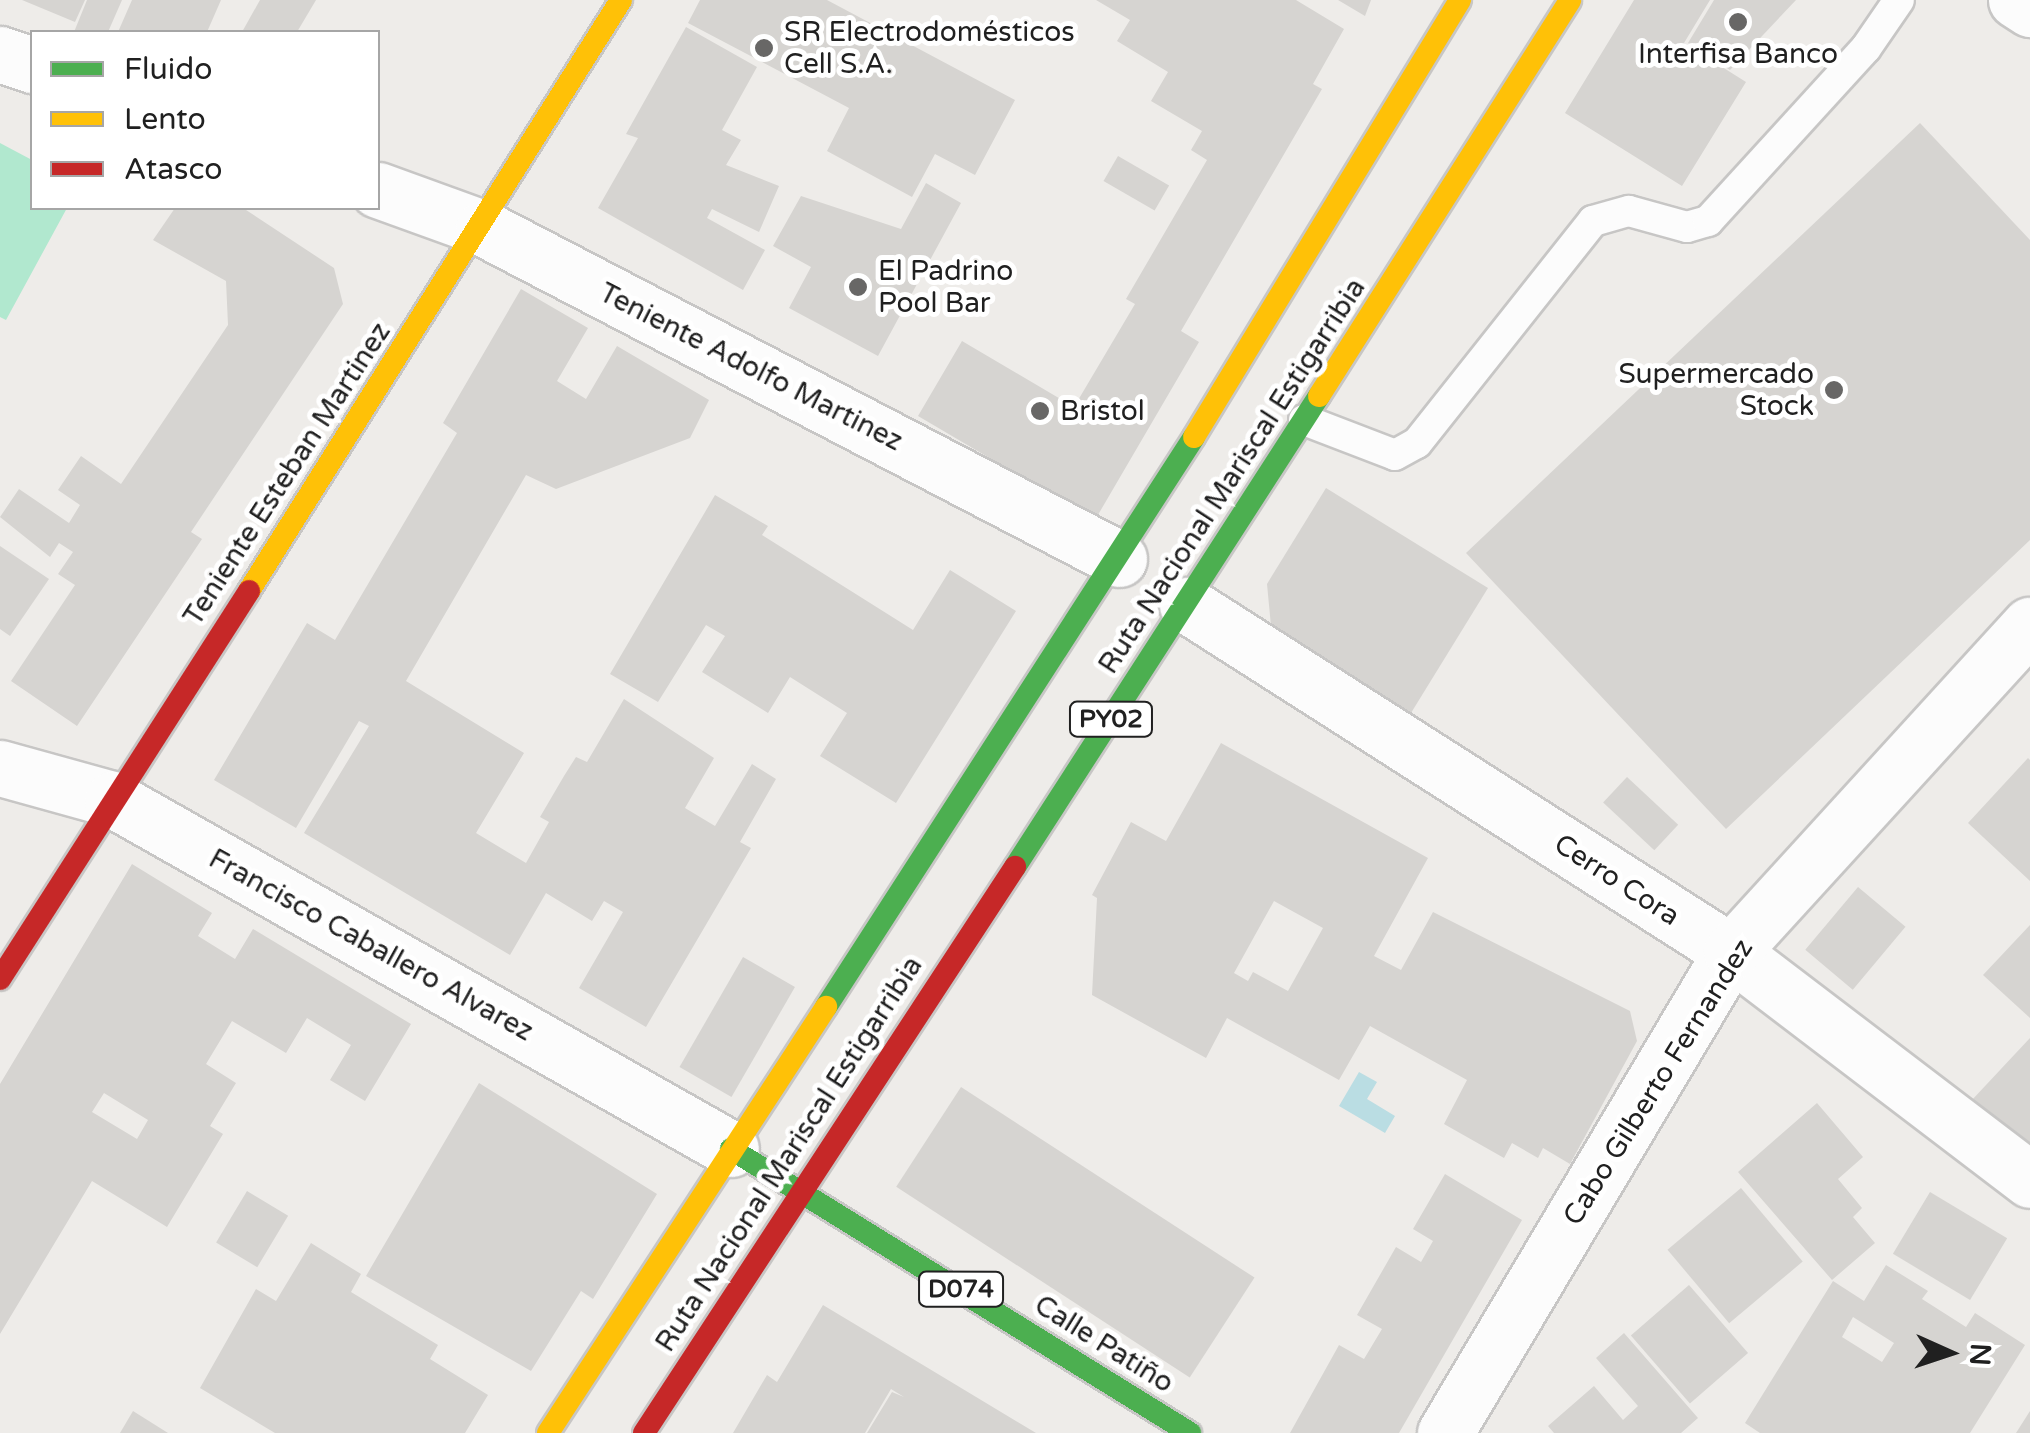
<!DOCTYPE html>
<meta charset="utf-8">
<style>
body{margin:0}
#map{position:relative;width:2030px;height:1433px;overflow:hidden;background:#eeece9;font-family:"Varela Round",sans-serif}
div>[style]{position:absolute}
.pitch>*{inset:0;background:#b1e8cf}
.water>*{inset:0;background:#badde3}
.building>*{inset:0;background:#d6d4d1;transform-origin:0 0}
.roads{filter:drop-shadow(2px 0 #c7c6c5) drop-shadow(-2px 0 #c7c6c5) drop-shadow(0 2px #c7c6c5) drop-shadow(0 -2px #c7c6c5)}
.lane>*{height:30px;margin:-15px;padding:0 15px;transform-origin:15px;border-radius:15px;background:#fcfcfc}
.street>*{height:55px;margin:-27.5px;padding:0 27.5px;transform-origin:27.5px;border-radius:27.5px;background:#fcfcfc}
.fast>*{height:22px;margin:-11px;padding:0 11px;transform-origin:11px;border-radius:11px;background:#4caf50}
.slow>*{height:22px;margin:-11px;padding:0 11px;transform-origin:11px;border-radius:11px;background:#ffc107}
.jam>*{height:22px;margin:-11px;padding:0 11px;transform-origin:11px;border-radius:11px;background:#c62828}
.dots>*{width:28px;height:28px;translate:-50% -50%;box-sizing:border-box;border:5px solid #fff;border-radius:50%}
span{translate:-50% -50%;white-space:nowrap;text-align:center;line-height:1.15;-webkit-text-stroke:10px #fff;paint-order:stroke}
.shield-label span{padding:2px 8px;background:#fff;border:2px solid;border-radius:8px;-webkit-text-stroke-width:0}
.shield-label{font-size:25px;color:#202020;font-weight:700}
.poi-label{font-size:28px;color:#202020}
.left{translate:0 -50%;text-align:left}
.right{translate:-100% -50%;text-align:right}
.street-label{font-size:28px;color:#202020}
.legend{position:absolute;left:30px;top:30px;width:350px;height:180px;box-sizing:border-box;background:#fff;border:2px solid #a6a6a6;margin:0;padding:12px 18px;list-style:none;font-size:30px;color:#202020}
.legend li{display:flex;align-items:center;gap:20px;height:50px}
.legend b{width:50px;border:2px solid #a6a6a6}
.north{position:absolute;left:1900px;top:1303px;width:100px;height:100px;-webkit-text-stroke:8px #fff;paint-order:stroke;rotate:93deg;font-size:28px;font-weight:700;line-height:40px;text-align:center;color:#202020}
.north::after{content:'';display:block;margin:auto;width:35px;height:45px;background:#202020;clip-path:polygon(50% 0,100% 100%,50% 72%,0 100%)}
</style>
<div id="map">
<div class="pitch">
<div style="clip-path:polygon(0 143px,32px 160px,32px 208px,67px 208px,6px 320px,0 317px)"></div>
</div>
<div class="water">
<div style="clip-path:polygon(1359px 1072px,1377px 1082px,1367px 1099px,1395px 1116px,1385px 1133px,1339px 1106px)"></div>
</div>
<div class="building">
<div style="clip-path:polygon(22px 0,85px 0,75px 22px)"></div>
<div style="clip-path:polygon(87px 0,122px 0,108px 32px,74px 32px)"></div>
<div style="clip-path:polygon(132px 0,221px 0,207px 32px,118px 32px)"></div>
<div style="clip-path:polygon(260px 0,316px 0,297px 32px,242px 32px)"></div>
<div style="clip-path:polygon(700px 0,827px 0,1015px 100px,975px 175px,935px 154px,912px 197px,827px 151px,849px 108px,688px 23px)"></div>
<div style="clip-path:polygon(1096px 0,1296px 0,1344px 29px,1313px 84px,1322px 89px,1181px 331px,1199px 342px,1095px 520px,918px 416px,962px 341px,1074px 407px,1135px 304px,1126px 299px,1207px 160px,1191px 150px,1202px 131px,1151px 101px,1168px 72px,1117px 41px,1130px 20px)"></div>
<div style="clip-path:polygon(1338px 0,1371px 0,1365px 16px)"></div>
<div style="clip-path:polygon(1634px 0,1710px 0,1684px 43px,1746px 82px,1682px 186px,1565px 113px)"></div>
<div style="clip-path:polygon(1714px 0,1796px 0,1730px 70px,1688px 43px)"></div>
<div style="clip-path:polygon(686px 27px,757px 67px,722px 130px,741px 140px,726px 165px,779px 186px,759px 232px,712px 209px,707px 218px,765px 250px,743px 290px,598px 208px,638px 138px,626px 134px)"></div>
<div style="clip-path:polygon(1920px 123px,2030px 240px,2030px 540px,1726px 829px,1466px 553px)"></div>
<div style="left:1118px;top:156px;width:59px;height:29px;rotate:30deg"></div>
<div style="clip-path:polygon(926px 183px,961px 203px,878px 356px,789px 308px,811px 267px,773px 246px,801px 196px,901px 229px)"></div>
<div style="clip-path:polygon(175px 208px,243px 208px,334px 268px,343px 304px,191px 532px,202px 539px,77px 726px,11px 681px,75px 585px,58px 574px,73px 552px,59px 543px,50px 557px,0 517px,19px 489px,69px 523px,80px 505px,58px 490px,81px 456px,121px 484px,228px 325px,226px 281px,153px 240px)"></div>
<div style="clip-path:polygon(521px 289px,588px 328px,557px 381px,586px 399px,617px 346px,709px 400px,690px 438px,556px 489px,526px 475px,406px 681px,524px 753px,476px 833px,526px 863px,549px 822px,540px 817px,564px 776px,576px 757px,587px 762px,624px 699px,714px 758px,685px 808px,715px 826px,752px 764px,776px 779px,740px 842px,751px 848px,646px 1027px,579px 988px,623px 912px,604px 901px,592px 921px,546px 893px,510px 955px,304px 833px,369px 726px,359px 721px,296px 828px,214px 780px,307px 623px,335px 640px,457px 433px,443px 423px)"></div>
<div style="clip-path:polygon(1326px 488px,1488px 588px,1411px 713px,1271px 626px,1267px 584px)"></div>
<div style="clip-path:polygon(715px 495px,768px 526px,762px 535px,913px 630px,950px 570px,1016px 611px,896px 803px,820px 756px,847px 713px,790px 677px,768px 713px,702px 672px,725px 636px,706px 625px,658px 702px,610px 674px)"></div>
<div style="clip-path:polygon(0 546px,49px 579px,10px 636px,0 629px)"></div>
<div style="clip-path:polygon(evenodd,1221px 743px,1428px 858px,1374px 956px,1401px 970px,1433px 912px,1630px 1011px,1637px 1041px,1570px 1164px,1543px 1148px,1538px 1158px,1512px 1143px,1504px 1158px,1444px 1124px,1467px 1080px,1370px 1026px,1339px 1080px,1227px 1018px,1206px 1058px,1092px 995px,1097px 898px,1092px 895px,1131px 822px,1166px 841px,1221px 743px,1274px 901px,1323px 928px,1288px 991px,1253px 972px,1248px 981px,1234px 973px,1274px 901px)"></div>
<div style="clip-path:polygon(2028px 758px,2030px 760px,2030px 881px,1968px 823px)"></div>
<div style="left:1627px;top:777px;width:70px;height:35px;rotate:43deg"></div>
<div style="clip-path:polygon(evenodd,132px 864px,212px 913px,198px 936px,235px 959px,253px 929px,411px 1024px,365px 1101px,330px 1080px,351px 1045px,307px 1018px,286px 1053px,232px 1021px,206px 1064px,236px 1083px,210px 1126px,223px 1134px,167px 1227px,92px 1181px,0 1334px,0 1084px,132px 864px,104px 1093px,148px 1120px,137px 1139px,92px 1112px,104px 1093px)"></div>
<div style="left:1858px;top:887px;width:62px;height:82px;rotate:40deg"></div>
<div style="clip-path:polygon(2030px 925px,2030px 1018px,1983px 975px)"></div>
<div style="left:743px;top:957px;width:60px;height:127px;rotate:30deg"></div>
<div style="clip-path:polygon(2030px 1038px,2030px 1157px,1971px 1101px)"></div>
<div style="clip-path:polygon(479px 1083px,657px 1194px,593px 1299px,581px 1291px,531px 1371px,366px 1276px)"></div>
<div style="left:961px;top:1087px;width:350px;height:119px;rotate:33deg"></div>
<div style="clip-path:polygon(1817px 1103px,1863px 1157px,1838px 1179px,1862px 1208px,1853px 1217px,1875px 1243px,1832px 1280px,1738px 1172px)"></div>
<div style="clip-path:polygon(1445px 1174px,1522px 1220px,1399px 1433px,1290px 1433px,1339px 1345px,1364px 1359px,1382px 1329px,1357px 1315px,1396px 1247px,1421px 1262px,1433px 1241px,1413px 1229px)"></div>
<div style="left:1741px;top:1188px;width:96px;height:96px;rotate:50deg"></div>
<div style="left:247px;top:1191px;width:48px;height:60px;rotate:31deg"></div>
<div style="left:1930px;top:1192px;width:90px;height:72px;rotate:31deg"></div>
<div style="clip-path:polygon(311px 1243px,361px 1274px,351px 1292px,438px 1345px,430px 1359px,488px 1395px,465px 1433px,275px 1433px,200px 1388px,256px 1289px,276px 1301px)"></div>
<div style="clip-path:polygon(evenodd,1886px 1265px,1928px 1291px,1922px 1299px,1966px 1327px,1975px 1313px,2025px 1345px,1970px 1433px,1760px 1433px,1745px 1423px,1833px 1281px,1864px 1301px,1886px 1265px,1853px 1317px,1894px 1343px,1882px 1362px,1842px 1337px,1853px 1317px)"></div>
<div style="left:1689px;top:1285px;width:90px;height:77px;rotate:49deg"></div>
<div style="clip-path:polygon(823px 1305px,923px 1365px,1036px 1433px,867px 1433px,892px 1392px,904px 1397px,891px 1389px,865px 1433px,733px 1433px,767px 1375px,777px 1382px)"></div>
<div style="clip-path:polygon(1624px 1333px,1698px 1418px,1681px 1433px,1554px 1433px,1548px 1426px,1594px 1386px,1623px 1420px,1638px 1406px,1596px 1358px)"></div>
<div style="clip-path:polygon(133px 1411px,168px 1433px,120px 1433px)"></div>
<div style="clip-path:polygon(2030px 1411px,2030px 1433px,2016px 1433px)"></div>
</div>
<div class="roads">
<div class="lane">
<div style="left:1304px;top:420px;width:97px;rotate:21deg"></div>
<div style="left:1395px;top:455px;width:25px;rotate:-29deg"></div>
<div style="left:1417px;top:443px;width:283px;rotate:-51.6deg"></div>
<div style="left:1593px;top:221px;width:37px;rotate:-16deg"></div>
<div style="left:1629px;top:211px;width:60px;rotate:15.4deg"></div>
<div style="left:1687px;top:227px;width:22px;rotate:-16deg"></div>
<div style="left:1708px;top:221px;width:234px;rotate:-47.6deg"></div>
<div style="left:1866px;top:48px;width:58px;rotate:-55.5deg"></div>
</div>
<div class="street">
<div style="left:2016px;top:0;width:17px;rotate:33deg"></div>
<div style="left:0;top:54px;width:34px;rotate:19deg"></div>
<div style="left:378px;top:190px;width:112px;rotate:19.9deg"></div>
<div style="left:483px;top:228px;width:717px;rotate:27.49deg"></div>
<div style="left:1187px;top:605px;width:645px;rotate:32.53deg"></div>
<div style="left:1731px;top:952px;width:376px;rotate:37.3deg"></div>
<div style="left:0;top:768px;width:116px;rotate:15.5deg"></div>
<div style="left:112px;top:799px;width:711px;rotate:29.49deg"></div>
<div style="left:1445px;top:1433px;width:560px;rotate:-59.26deg"></div>
<div style="left:1731px;top:952px;width:443px;rotate:-47.6deg"></div>
</div>
<div class="fast">
<div style="left:1015px;top:867px;width:561px;rotate:-57.16deg"></div>
<div style="left:826px;top:1007px;width:678px;rotate:-57.15deg"></div>
<div style="left:731px;top:1149px;width:540px;rotate:31.75deg"></div>
</div>
<div class="slow">
<div style="left:1319px;top:396px;width:469px;rotate:-57.6deg"></div>
<div style="left:1194px;top:437px;width:512px;rotate:-58.67deg"></div>
<div style="left:249px;top:591px;width:698px;rotate:-57.81deg"></div>
<div style="left:548px;top:1433px;width:509px;rotate:-56.87deg"></div>
</div>
<div class="jam">
<div style="left:0;top:979px;width:461px;rotate:-57.3deg"></div>
<div style="left:644px;top:1433px;width:677px;rotate:-56.76deg"></div>
</div>
</div>
<div class="dots">
<div style="left:1738px;top:22px;background:#686766"></div>
<div style="left:764px;top:48px;background:#686766"></div>
<div style="left:858px;top:287px;background:#686766"></div>
<div style="left:1834px;top:390px;background:#686766"></div>
<div style="left:1040px;top:411px;background:#686766"></div>
</div>
<div class="shield-label">
<span style="left:1111px;top:719px">PY02</span>
<span style="left:961px;top:1289px">D074</span>
</div>
<div class="poi-label">
<span class="left" style="left:784px;top:48px">SR Electrodomésticos<br>Cell S.A.</span>
<span style="left:1738px;top:54px">Interfisa Banco</span>
<span class="left" style="left:878px;top:287px">El Padrino<br>Pool Bar</span>
<span class="right" style="left:1814px;top:390px">Supermercado<br>Stock</span>
<span class="left" style="left:1060px;top:411px">Bristol</span>
</div>
<div class="street-label">
<span style="left:751px;top:367px;rotate:27deg">Teniente Adolfo Martinez</span>
<span style="left:287px;top:474px;rotate:-57deg">Teniente Esteban Martinez</span>
<span style="left:1232px;top:476px;rotate:-57deg">Ruta Nacional Mariscal Estigarribia</span>
<span style="left:1617px;top:880px;rotate:33deg">Cerro Cora</span>
<span style="left:371px;top:945px;rotate:29deg">Francisco Caballero Alvarez</span>
<span style="left:1658px;top:1082px;rotate:-58deg">Cabo Gilberto Fernandez</span>
<span style="left:789px;top:1154px;rotate:-57deg">Ruta Nacional Mariscal Estigarribia</span>
<span style="left:1104px;top:1344px;rotate:32deg">Calle Patiño</span>
</div>
<ul class="legend">
<li><b style="height:12px;background:#4caf50"></b>Fluido</li>
<li><b style="height:12px;background:#ffc107"></b>Lento</li>
<li><b style="height:12px;background:#c62828"></b>Atasco</li>
</ul>
<div class="north">N</div>
</div>
